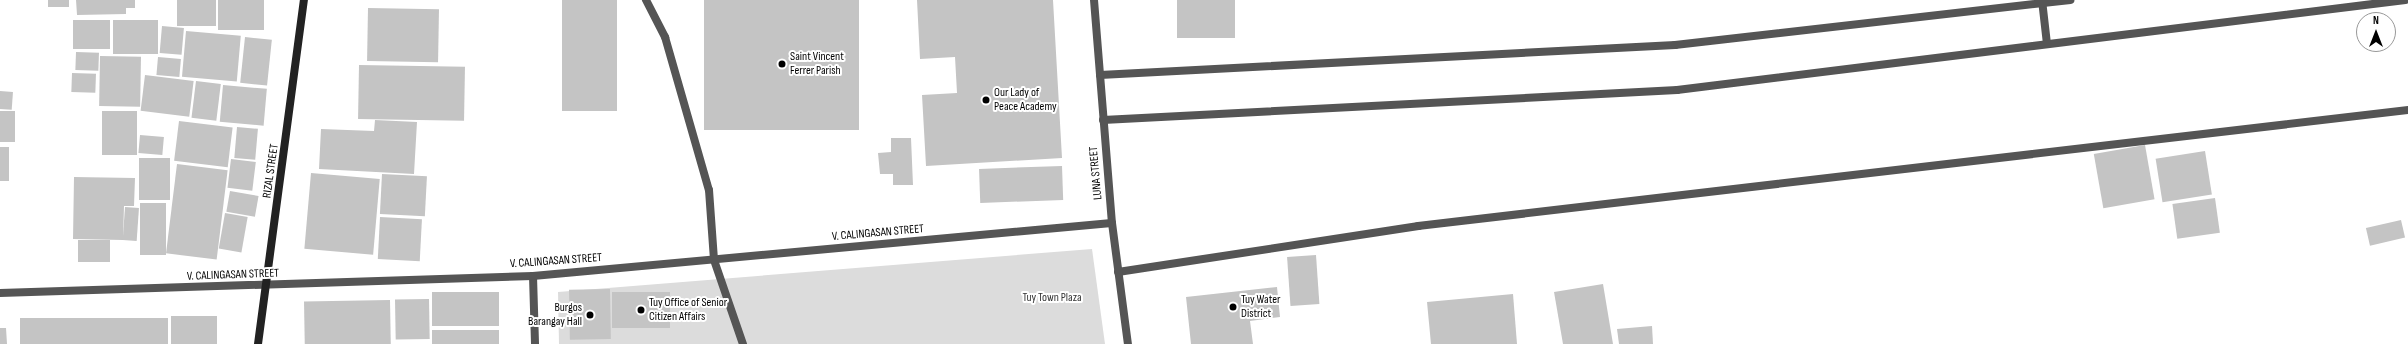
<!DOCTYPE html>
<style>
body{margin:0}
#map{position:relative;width:2408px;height:344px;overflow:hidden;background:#fff;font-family:"Sofia Sans Condensed",sans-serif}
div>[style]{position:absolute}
.green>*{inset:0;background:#dcdcdc}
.building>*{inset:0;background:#c4c4c4;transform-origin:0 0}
.service>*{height:8px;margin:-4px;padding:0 4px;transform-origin:4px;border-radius:4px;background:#555}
.minor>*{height:8px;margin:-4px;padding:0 4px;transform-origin:4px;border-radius:4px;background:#555}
.tertiary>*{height:8px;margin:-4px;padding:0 4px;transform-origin:4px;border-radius:4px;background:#555}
.secondary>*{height:8px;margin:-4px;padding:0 4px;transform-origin:4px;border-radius:4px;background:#222}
.dots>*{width:11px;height:11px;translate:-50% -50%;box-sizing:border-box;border:2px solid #fff;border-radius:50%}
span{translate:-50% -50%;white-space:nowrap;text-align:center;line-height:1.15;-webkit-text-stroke:4px #fff;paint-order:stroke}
.poi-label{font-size:12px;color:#000}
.left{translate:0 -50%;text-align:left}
.right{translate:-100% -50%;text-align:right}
.street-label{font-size:12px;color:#000}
.park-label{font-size:12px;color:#333}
.north{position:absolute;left:2356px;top:12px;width:40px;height:40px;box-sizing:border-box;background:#fff;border:1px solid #999;border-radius:50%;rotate:0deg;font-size:11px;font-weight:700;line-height:16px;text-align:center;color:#000}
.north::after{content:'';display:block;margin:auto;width:14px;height:18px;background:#000;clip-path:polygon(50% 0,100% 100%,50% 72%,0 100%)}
</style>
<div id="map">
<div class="green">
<div style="clip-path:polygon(1092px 249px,1105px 344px,559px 344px,558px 292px)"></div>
</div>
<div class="building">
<div style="left:48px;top:0;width:21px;height:7px"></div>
<div style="clip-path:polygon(76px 0,135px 0,135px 8px,126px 8px,126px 14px,77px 15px)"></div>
<div style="left:177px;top:0;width:39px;height:26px"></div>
<div style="left:218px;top:0;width:46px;height:30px"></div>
<div style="left:562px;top:0;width:55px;height:111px"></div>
<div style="left:704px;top:0;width:155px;height:130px"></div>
<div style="clip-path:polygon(917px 0,1053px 0,1062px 158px,926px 166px,922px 95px,957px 93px,955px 57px,920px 59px)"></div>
<div style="left:1177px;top:0;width:58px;height:38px"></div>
<div style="left:368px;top:8px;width:71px;height:53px;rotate:1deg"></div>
<div style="left:73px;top:20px;width:37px;height:29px"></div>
<div style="left:113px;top:20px;width:45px;height:34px"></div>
<div style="left:162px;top:26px;width:22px;height:27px;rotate:5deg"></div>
<div style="left:186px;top:31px;width:55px;height:46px;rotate:5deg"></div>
<div style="left:245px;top:37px;width:27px;height:46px;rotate:6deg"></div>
<div style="left:76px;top:52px;width:23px;height:18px;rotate:2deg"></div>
<div style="left:100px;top:56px;width:41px;height:50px;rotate:1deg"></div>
<div style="left:158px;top:57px;width:23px;height:18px;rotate:5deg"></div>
<div style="left:359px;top:65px;width:106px;height:54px;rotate:1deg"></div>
<div style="left:72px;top:73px;width:24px;height:19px;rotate:2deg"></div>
<div style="left:145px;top:75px;width:49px;height:36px;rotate:7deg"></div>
<div style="left:196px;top:81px;width:25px;height:37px;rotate:7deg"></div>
<div style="left:223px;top:85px;width:44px;height:37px;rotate:5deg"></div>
<div style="left:0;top:91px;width:13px;height:18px;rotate:4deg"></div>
<div style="left:0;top:111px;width:15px;height:31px"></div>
<div style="left:102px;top:111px;width:35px;height:44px"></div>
<div style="clip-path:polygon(375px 120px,417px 122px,414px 174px,319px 169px,321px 129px,374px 131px)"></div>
<div style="left:179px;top:121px;width:54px;height:40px;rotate:7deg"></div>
<div style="left:237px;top:127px;width:21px;height:31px;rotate:5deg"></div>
<div style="left:140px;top:135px;width:24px;height:18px;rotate:5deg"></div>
<div style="clip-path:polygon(891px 138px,911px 138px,913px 185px,893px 185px,893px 174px,880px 174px,878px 153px,891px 152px)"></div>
<div style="left:2145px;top:145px;width:55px;height:52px;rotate:80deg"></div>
<div style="left:0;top:147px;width:9px;height:34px"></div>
<div style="left:2205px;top:151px;width:44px;height:50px;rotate:81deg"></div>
<div style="left:139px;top:158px;width:31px;height:42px"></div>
<div style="left:231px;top:159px;width:25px;height:29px;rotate:7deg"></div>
<div style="left:177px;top:164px;width:51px;height:90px;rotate:7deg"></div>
<div style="left:1062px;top:166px;width:34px;height:83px;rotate:88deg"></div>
<div style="left:311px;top:173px;width:69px;height:76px;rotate:5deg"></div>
<div style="left:382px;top:174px;width:45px;height:40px;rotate:3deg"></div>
<div style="clip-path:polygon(74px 177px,135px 178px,134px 206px,124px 206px,123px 240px,73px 239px)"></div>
<div style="left:230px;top:191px;width:29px;height:21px;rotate:10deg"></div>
<div style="left:2215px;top:198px;width:35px;height:43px;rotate:82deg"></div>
<div style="left:140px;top:203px;width:26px;height:52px"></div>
<div style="left:125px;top:207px;width:14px;height:33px;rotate:4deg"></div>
<div style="left:225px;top:213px;width:23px;height:36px;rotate:10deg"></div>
<div style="left:380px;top:217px;width:42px;height:42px;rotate:3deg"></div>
<div style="left:2401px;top:220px;width:18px;height:36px;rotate:77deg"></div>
<div style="left:78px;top:240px;width:32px;height:22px"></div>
<div style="left:1316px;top:255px;width:49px;height:29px;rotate:86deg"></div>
<div style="clip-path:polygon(1603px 284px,1613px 344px,1563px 344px,1554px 292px)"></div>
<div style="clip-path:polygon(1277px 287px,1280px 317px,1250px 321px,1253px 344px,1191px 344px,1186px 297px)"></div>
<div style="left:610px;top:289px;width:50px;height:41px;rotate:89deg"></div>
<div style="left:499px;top:292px;width:34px;height:67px;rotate:90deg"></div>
<div style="left:612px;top:292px;width:58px;height:36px"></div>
<div style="clip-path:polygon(1513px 294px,1517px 344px,1431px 344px,1427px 302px)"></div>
<div style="left:429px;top:299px;width:40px;height:34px;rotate:89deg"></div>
<div style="left:390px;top:300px;width:44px;height:86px;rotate:89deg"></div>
<div style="left:171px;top:316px;width:46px;height:28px"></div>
<div style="left:20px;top:318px;width:148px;height:26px"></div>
<div style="clip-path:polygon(1652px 326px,1653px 344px,1619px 344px,1617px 329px)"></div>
<div style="clip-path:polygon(0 328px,6px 328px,7px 344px,0 344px)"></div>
<div style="left:432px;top:330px;width:67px;height:14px"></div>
</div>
<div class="service">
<div style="left:646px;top:0;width:42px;rotate:62.8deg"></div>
<div style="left:665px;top:37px;width:159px;rotate:74deg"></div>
<div style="left:709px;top:190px;width:70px;rotate:85.9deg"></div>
<div style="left:714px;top:260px;width:89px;rotate:71deg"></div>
</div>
<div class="minor">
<div style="left:2042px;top:0;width:44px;rotate:83.5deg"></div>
<div style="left:1100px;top:75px;width:576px;rotate:-2.99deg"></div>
<div style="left:1675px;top:45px;width:398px;rotate:-6.5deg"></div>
<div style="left:1103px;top:120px;width:575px;rotate:-2.99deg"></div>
<div style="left:1677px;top:90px;width:734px;rotate:-7.05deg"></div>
<div style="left:1118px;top:272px;width:304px;rotate:-8.7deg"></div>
<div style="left:1418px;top:226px;width:997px;rotate:-6.68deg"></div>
<div style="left:533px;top:276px;width:68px;rotate:88.3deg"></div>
<div style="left:0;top:293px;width:533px;rotate:-1.83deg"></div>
<div style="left:533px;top:276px;width:581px;rotate:-5.23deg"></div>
</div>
<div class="tertiary">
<div style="left:1094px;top:0;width:224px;rotate:85.4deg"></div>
<div style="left:1112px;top:223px;width:122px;rotate:82.5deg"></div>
</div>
<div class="secondary">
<div style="left:258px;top:344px;width:347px;rotate:-82.4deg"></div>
</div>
<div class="dots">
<div style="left:782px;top:64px;background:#000"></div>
<div style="left:986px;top:100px;background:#000"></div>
<div style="left:1233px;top:307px;background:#000"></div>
<div style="left:641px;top:310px;background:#000"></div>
<div style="left:590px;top:315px;background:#000"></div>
</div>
<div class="poi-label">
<span class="left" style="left:790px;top:64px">Saint Vincent<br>Ferrer Parish</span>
<span class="left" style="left:994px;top:100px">Our Lady of<br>Peace Academy</span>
<span class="left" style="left:1241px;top:307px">Tuy Water<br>District</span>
<span class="left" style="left:649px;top:310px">Tuy Office of Senior<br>Citizen Affairs</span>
<span class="right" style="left:582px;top:315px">Burgos<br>Barangay Hall</span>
</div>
<div class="street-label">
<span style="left:271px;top:171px;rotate:-82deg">RIZAL STREET</span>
<span style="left:1096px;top:173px;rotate:-95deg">LUNA STREET</span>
<span style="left:878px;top:233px;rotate:-5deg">V. CALINGASAN STREET</span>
<span style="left:556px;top:261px;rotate:-4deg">V. CALINGASAN STREET</span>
<span style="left:233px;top:275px;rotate:-2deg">V. CALINGASAN STREET</span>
</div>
<div class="park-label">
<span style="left:1052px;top:298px">Tuy Town Plaza</span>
</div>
<div class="north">N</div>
</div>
